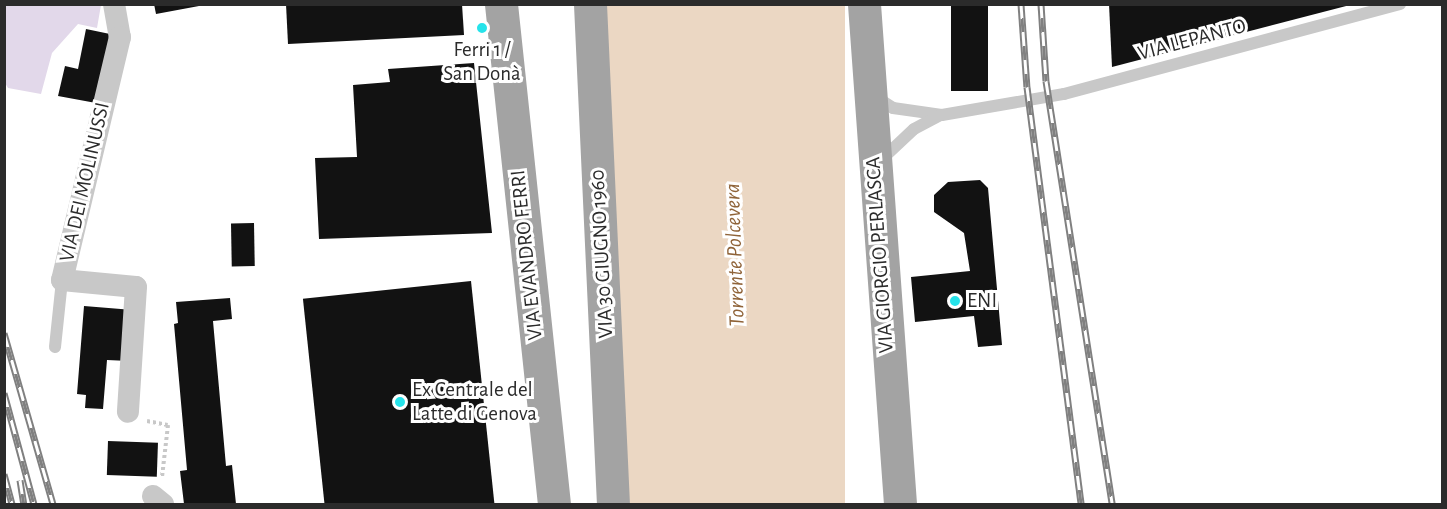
<!DOCTYPE html>
<meta charset="utf-8">
<style>
body{margin:0}
#map{position:relative;width:1447px;height:509px;overflow:hidden;background:#fff;font-family:"Alegreya Sans",sans-serif}
div>[style]{position:absolute}
.green>*{inset:0;background:#e2d8ea}
.water>*{inset:0;background:#ebd7c3;transform-origin:0 0}
.building>*{inset:0;background:#121212;transform-origin:0 0}
.path>*{height:4px;margin-top:-2px;transform-origin:0;background:repeating-linear-gradient(90deg,#c8c8c8 0 3px,transparent 0 6px)}
.service>*{height:12px;margin:-6px;padding:0 6px;transform-origin:6px;border-radius:6px;background:#c8c8c8}
.minor>*{height:22px;margin:-11px;padding:0 11px;transform-origin:11px;border-radius:11px;background:#c8c8c8}
.primary>*{height:33px;margin:-16.5px;padding:0 16.5px;transform-origin:16.5px;border-radius:16.5px;background:#a3a3a3}
.rail>*{height:7px;margin-top:-3.5px;transform-origin:0;background:repeating-linear-gradient(90deg,#fff 0 14px,#808080 0 28px);box-sizing:border-box;border-block:2px solid #808080}
.dots>*{width:16px;height:16px;translate:-50% -50%;box-sizing:border-box;border:3px solid #fff;border-radius:50%}
span{translate:-50% -50%;white-space:nowrap;text-align:center;line-height:1.15;-webkit-text-stroke:6px #fff;paint-order:stroke}
.street-label{font-size:21px;color:#2b2b2b}
.poi-label{font-size:21px;color:#2b2b2b}
.left{translate:0 -50%;text-align:left}
.water-label{font-size:22px;color:#8f6338;font-style:italic}
.frame{position:absolute;inset:0;border:6px solid #2b2b2b;pointer-events:none}
</style>
<div id="map">
<div class="green">
<div style="clip-path:polygon(4px 5px,5px 4px,101px 5px,97px 28px,78px 24px,52px 53px,41px 94px,8px 88px,5px 83px)"></div>
</div>
<div class="water">
<div style="left:606px;top:5px;width:239px;height:500px"></div>
</div>
<div class="building">
<div style="clip-path:polygon(154px 4px,199px 4px,199px 6px,156px 14px)"></div>
<div style="clip-path:polygon(286px 4px,462px 4px,464px 35px,288px 44px)"></div>
<div style="left:951px;top:4px;width:37px;height:87px"></div>
<div style="clip-path:polygon(1109px 4px,1350px 4px,1350px 5px,1112px 67px)"></div>
<div style="clip-path:polygon(86px 29px,110px 34px,96px 103px,58px 96px,65px 66px,78px 69px)"></div>
<div style="clip-path:polygon(474px 63px,492px 233px,319px 239px,315px 158px,357px 157px,353px 85px,390px 82px,388px 69px)"></div>
<div style="clip-path:polygon(980px 180px,988px 188px,1002px 345px,978px 347px,974px 316px,915px 322px,911px 277px,970px 271px,964px 233px,934px 212px,934px 195px,948px 182px)"></div>
<div style="left:254px;top:223px;width:43px;height:23px;rotate:89deg"></div>
<div style="left:471px;top:281px;width:224px;height:169px;rotate:84deg"></div>
<div style="clip-path:polygon(230px 298px,232px 319px,213px 321px,226px 466px,232px 465px,236px 504px,184px 504px,180px 471px,187px 470px,174px 324px,178px 323px,176px 302px)"></div>
<div style="clip-path:polygon(84px 306px,133px 310px,129px 361px,107px 360px,103px 409px,85px 408px,86px 395px,77px 394px)"></div>
<div style="left:108px;top:441px;width:50px;height:34px;rotate:2deg"></div>
</div>
<div class="path">
<div style="left:147px;top:421px;width:21px;rotate:11deg"></div>
<div style="left:168px;top:425px;width:52px;rotate:96.6deg"></div>
</div>
<div class="service">
<div style="left:876px;top:97px;width:20px;rotate:33deg"></div>
<div style="left:893px;top:108px;width:49px;rotate:8.1deg"></div>
<div style="left:942px;top:115px;width:124px;rotate:-9.8deg"></div>
<div style="left:1064px;top:94px;width:348px;rotate:-15deg"></div>
<div style="left:881px;top:160px;width:45px;rotate:-43.2deg"></div>
<div style="left:914px;top:129px;width:30px;rotate:-28deg"></div>
<div style="left:55px;top:347px;width:67px;rotate:-84deg"></div>
</div>
<div class="minor">
<div style="left:114px;top:4px;width:34px;rotate:80deg"></div>
<div style="left:120px;top:37px;width:250px;rotate:103.4deg"></div>
<div style="left:62px;top:280px;width:74px;rotate:5.4deg"></div>
<div style="left:136px;top:287px;width:125px;rotate:93.7deg"></div>
<div style="left:153px;top:496px;width:13px;rotate:39deg"></div>
</div>
<div class="primary">
<div style="left:501px;top:4px;width:503px;rotate:83.95deg"></div>
<div style="left:590px;top:4px;width:501px;rotate:87.37deg"></div>
<div style="left:864px;top:4px;width:501px;rotate:85.88deg"></div>
</div>
<div class="rail">
<div style="left:1021px;top:4px;width:83px;rotate:85.9deg"></div>
<div style="left:1027px;top:87px;width:420px;rotate:82.6deg"></div>
<div style="left:1041px;top:4px;width:77px;rotate:86.3deg"></div>
<div style="left:1046px;top:81px;width:428px;rotate:81.1deg"></div>
<div style="left:4px;top:333px;width:178px;rotate:74deg"></div>
<div style="left:4px;top:393px;width:115px;rotate:74.9deg"></div>
<div style="left:4px;top:474px;width:31px;rotate:75deg"></div>
<div style="left:20px;top:480px;width:24px;rotate:81deg"></div>
</div>
<div class="dots">
<div style="left:482px;top:28px;background:#26e3ea"></div>
<div style="left:955px;top:301px;background:#26e3ea"></div>
<div style="left:400px;top:402px;background:#26e3ea"></div>
</div>
<div class="street-label">
<span style="left:1192px;top:40px;rotate:-15deg">VIA LEPANTO</span>
<span style="left:85px;top:182px;rotate:-77deg">VIA DEI MOLINUSSI</span>
<span style="left:602px;top:254px;rotate:-93deg">VIA 30 GIUGNO 1960</span>
<span style="left:527px;top:255px;rotate:-96deg">VIA EVANDRO FERRI</span>
<span style="left:880px;top:255px;rotate:-94deg">VIA GIORGIO PERLASCA</span>
</div>
<div class="poi-label">
<span style="left:482px;top:62px">Ferri 1 /<br>San Donà</span>
<span class="left" style="left:967px;top:301px">ENI</span>
<span class="left" style="left:412px;top:402px">Ex Centrale del<br>Latte di Genova</span>
</div>
<div class="water-label">
<span style="left:735px;top:255px;rotate:-92deg">Torrente Polcevera</span>
</div>
<div class="frame"></div>
</div>
